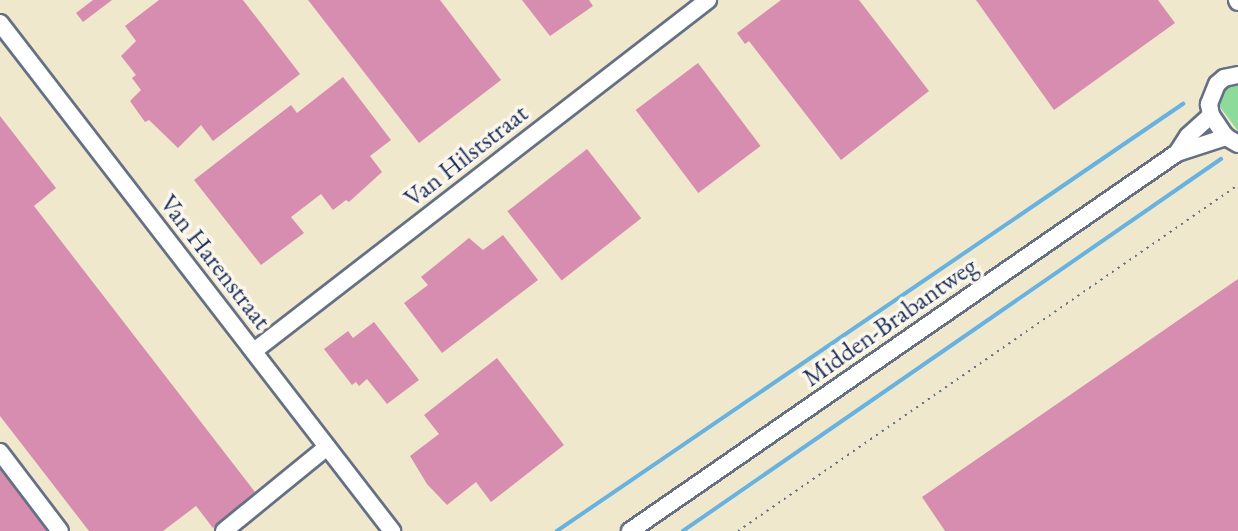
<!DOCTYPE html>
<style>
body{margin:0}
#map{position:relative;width:1238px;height:531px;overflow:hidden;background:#f0e8cd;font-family:"EB Garamond",serif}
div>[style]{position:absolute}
.green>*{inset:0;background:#8ddb9a}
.stream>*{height:3.5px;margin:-1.75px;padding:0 1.75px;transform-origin:1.75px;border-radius:1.75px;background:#68b2e0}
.building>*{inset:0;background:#d78daf;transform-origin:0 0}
.path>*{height:2px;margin-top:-1px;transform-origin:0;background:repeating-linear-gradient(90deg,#667085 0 2px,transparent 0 7px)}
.roads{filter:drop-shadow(2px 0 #667085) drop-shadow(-2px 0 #667085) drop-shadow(0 2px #667085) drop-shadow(0 -2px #667085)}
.minor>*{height:16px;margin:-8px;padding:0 8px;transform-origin:8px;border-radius:8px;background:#fff}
span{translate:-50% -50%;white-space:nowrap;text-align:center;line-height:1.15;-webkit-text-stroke:7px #fbf7ec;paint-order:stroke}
.street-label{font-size:26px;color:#1b2f5e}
</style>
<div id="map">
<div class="green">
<div style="clip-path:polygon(1237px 84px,1238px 84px,1238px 131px,1220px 107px,1219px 100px,1225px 88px)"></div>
</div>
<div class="stream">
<div style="left:557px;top:531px;width:758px;rotate:-34.3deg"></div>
<div style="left:683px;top:531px;width:654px;rotate:-34.66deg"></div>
</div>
<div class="building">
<div style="clip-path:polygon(93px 0,112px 0,83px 22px,76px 13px)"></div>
<div style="clip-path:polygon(159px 0,243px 0,300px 74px,213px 141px,201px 125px,178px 148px,149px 120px,145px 122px,130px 101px,141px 90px,132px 78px,136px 75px,121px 56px,136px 41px,125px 26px)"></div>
<div style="clip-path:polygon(308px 0,440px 0,501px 80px,419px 143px)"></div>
<div style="clip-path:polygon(522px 0,589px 0,593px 6px,550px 36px)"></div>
<div style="clip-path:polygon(781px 0,859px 0,929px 91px,841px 160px,749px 41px,745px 44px,737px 33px)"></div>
<div style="clip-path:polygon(976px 0,1158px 0,1175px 23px,1054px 110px)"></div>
<div style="left:698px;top:63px;width:104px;height:78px;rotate:53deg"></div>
<div style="clip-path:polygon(343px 77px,391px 140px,370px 156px,382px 172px,349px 202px,346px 200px,333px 210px,321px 194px,291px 217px,304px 233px,261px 265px,194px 180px,291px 105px,297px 113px)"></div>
<div style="clip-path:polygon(0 116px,56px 188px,34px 206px,255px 492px,213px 528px,196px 506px,163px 531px,89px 531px,0 416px)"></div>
<div style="left:587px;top:149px;width:88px;height:101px;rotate:52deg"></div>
<div style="clip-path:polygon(503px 235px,538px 280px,442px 353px,404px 303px,428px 285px,421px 277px,469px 238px,483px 250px)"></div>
<div style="clip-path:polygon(1238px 279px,1238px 531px,945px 531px,922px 497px)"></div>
<div style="clip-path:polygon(374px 322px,419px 380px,387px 404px,367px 379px,359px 386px,356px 382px,352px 385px,324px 349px,348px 331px,353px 338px)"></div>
<div style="clip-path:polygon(497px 358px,564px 445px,491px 502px,476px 482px,447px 505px,427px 484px,410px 456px,439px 434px,424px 415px)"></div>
<div style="clip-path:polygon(0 469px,47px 531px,0 531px)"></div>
</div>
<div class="path">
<div style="left:738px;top:531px;width:608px;rotate:-34.68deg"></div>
</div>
<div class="roads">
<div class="minor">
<div style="left:1237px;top:0;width:2px;rotate:63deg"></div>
<div style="left:0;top:23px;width:642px;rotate:52.34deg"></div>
<div style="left:1238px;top:75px;width:14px;rotate:168deg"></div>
<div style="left:1224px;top:78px;width:9px;rotate:139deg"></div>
<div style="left:1217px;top:84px;width:22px;rotate:112deg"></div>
<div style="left:1209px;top:104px;width:11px;rotate:80deg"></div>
<div style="left:1211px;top:115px;width:27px;rotate:56deg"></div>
<div style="left:1226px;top:137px;width:14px;rotate:30deg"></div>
<div style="left:1177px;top:153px;width:20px;rotate:-57deg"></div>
<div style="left:1188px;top:136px;width:31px;rotate:-42deg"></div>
<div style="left:254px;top:351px;width:574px;rotate:-37.71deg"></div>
<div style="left:0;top:452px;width:99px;rotate:52.8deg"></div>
<div style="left:224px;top:531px;width:133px;rotate:-39.2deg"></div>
<div style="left:630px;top:531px;width:665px;rotate:-34.65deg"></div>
<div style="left:1177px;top:153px;width:52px;rotate:-18.1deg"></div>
</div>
</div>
<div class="street-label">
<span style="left:466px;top:156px;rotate:-38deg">Van Hilststraat</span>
<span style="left:215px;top:262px;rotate:52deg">Van Harenstraat</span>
<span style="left:890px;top:322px;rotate:-35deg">Midden-Brabantweg</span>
</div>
</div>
